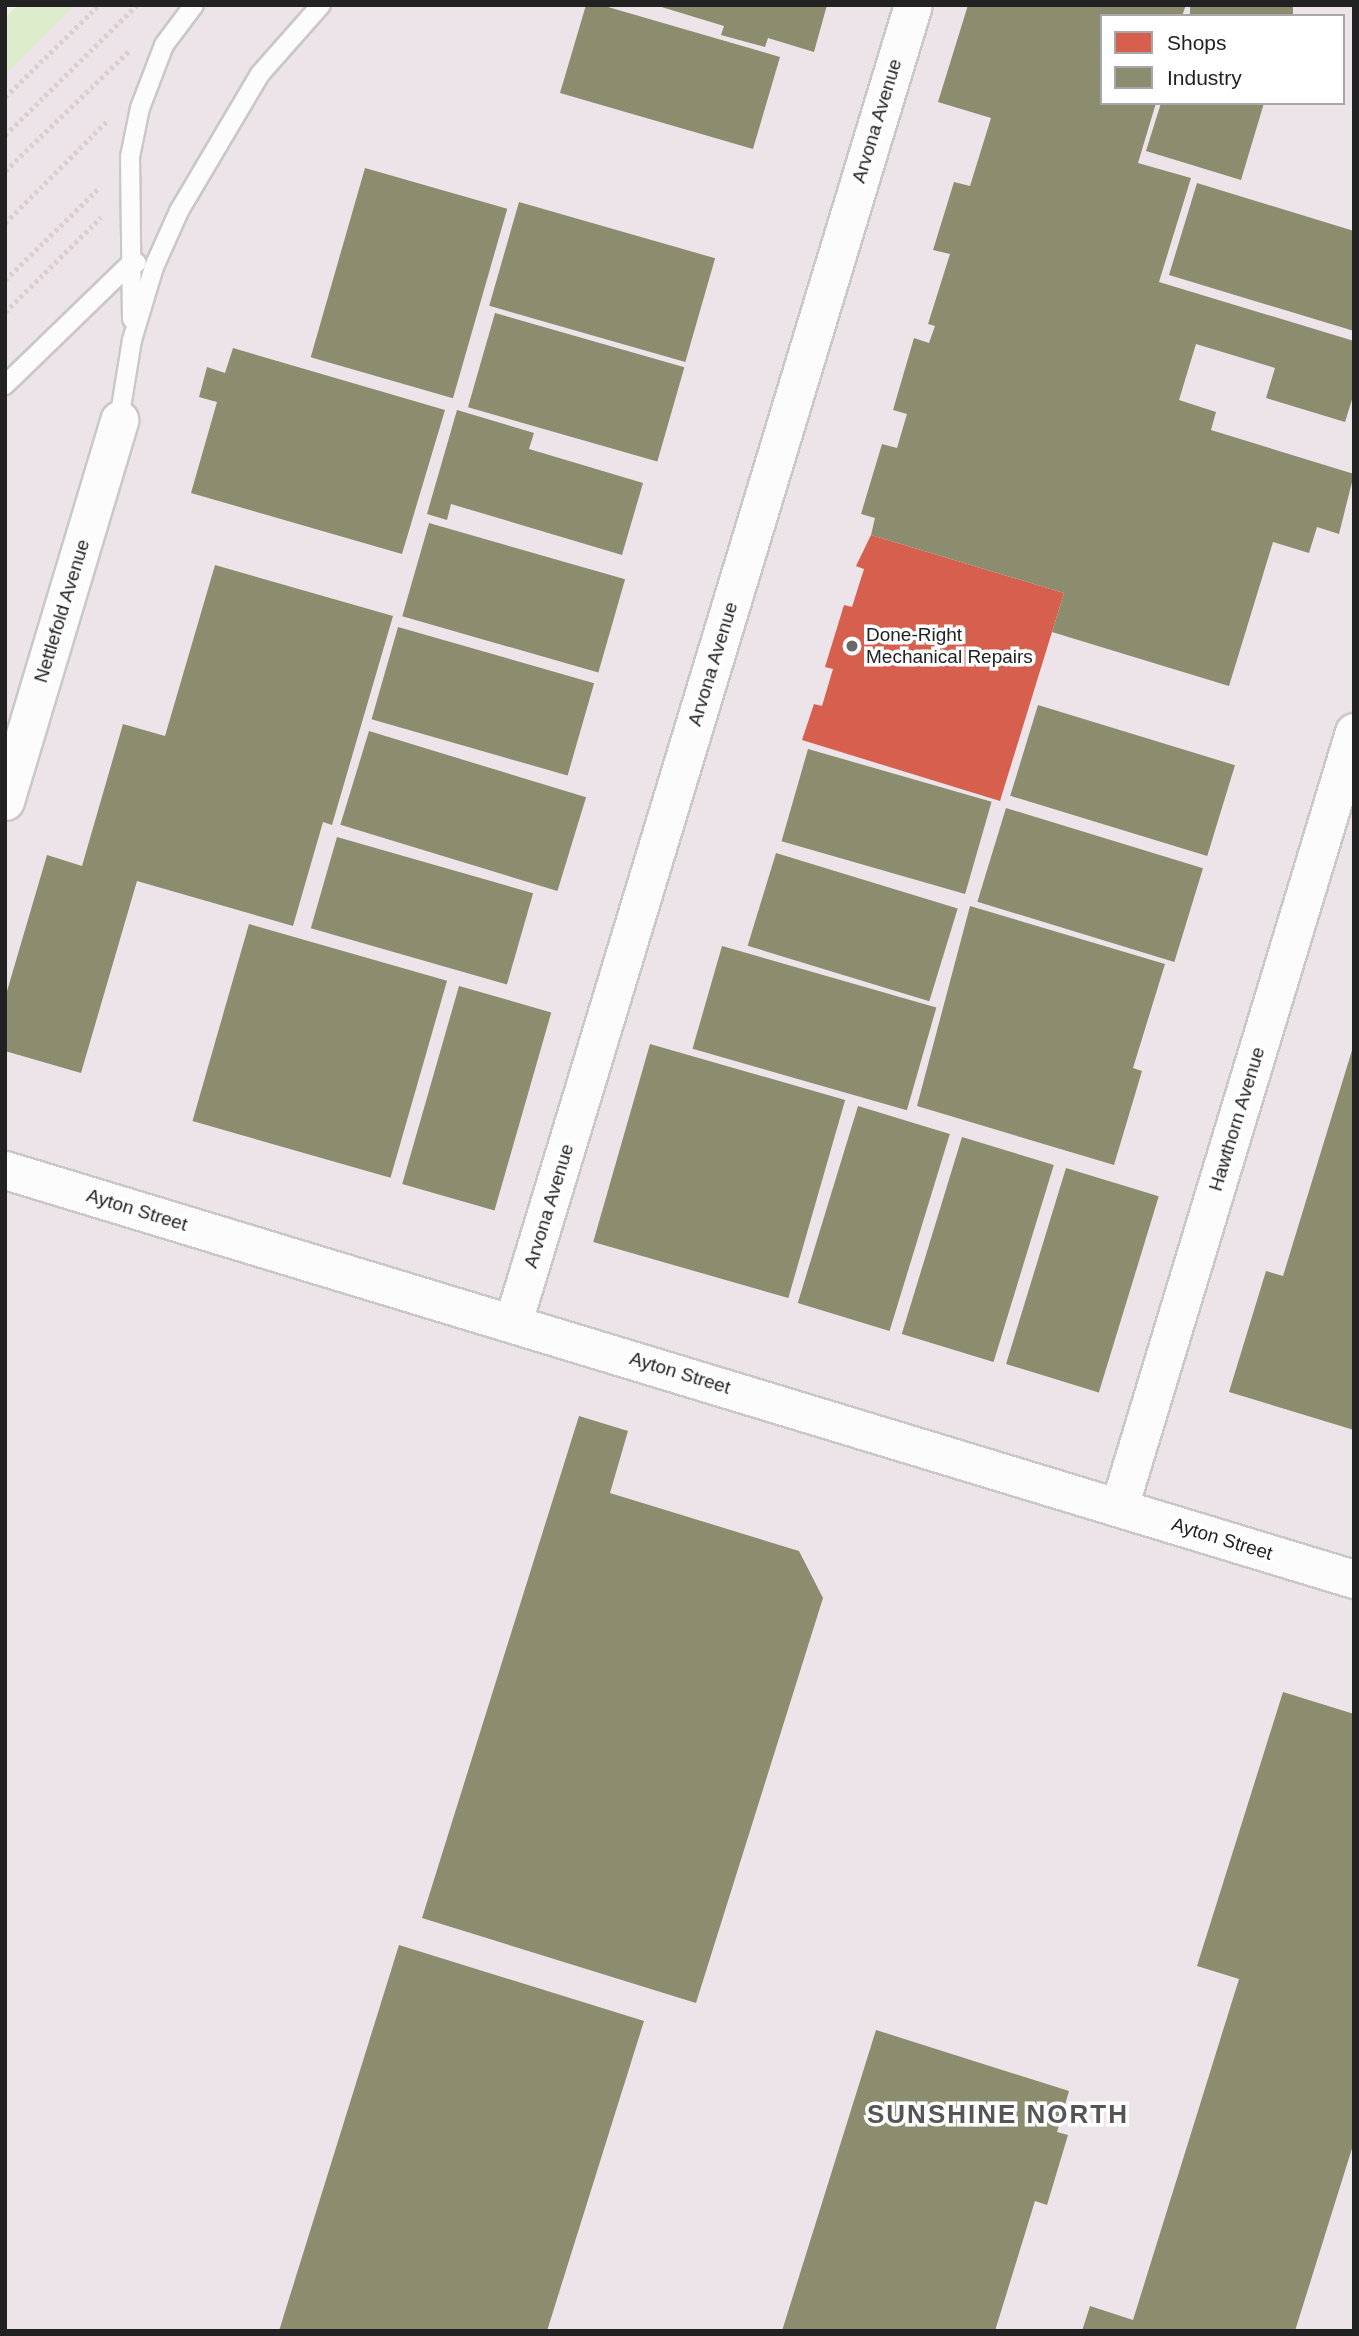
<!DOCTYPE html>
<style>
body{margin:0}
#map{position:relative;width:1359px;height:2336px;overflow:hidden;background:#f0eeeb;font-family:Helvetica,sans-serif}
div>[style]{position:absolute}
.industrial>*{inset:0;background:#ede4e9}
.grass>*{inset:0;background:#ddeccb}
.shops>*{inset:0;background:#d6604d}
.industry>*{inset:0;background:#8c8c6e;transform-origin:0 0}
.path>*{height:4.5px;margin-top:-2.25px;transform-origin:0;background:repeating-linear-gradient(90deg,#dccecd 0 3.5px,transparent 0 7px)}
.roads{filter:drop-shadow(2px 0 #c9c8c7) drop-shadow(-2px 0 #c9c8c7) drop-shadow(0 2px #c9c8c7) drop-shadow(0 -2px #c9c8c7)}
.service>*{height:18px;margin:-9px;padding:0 9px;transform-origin:9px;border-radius:9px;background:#fdfcfc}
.minor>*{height:37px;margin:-18.5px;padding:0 18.5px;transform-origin:18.5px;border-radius:18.5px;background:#fdfcfc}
.dots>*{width:19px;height:19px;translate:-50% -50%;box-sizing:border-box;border:4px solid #fff;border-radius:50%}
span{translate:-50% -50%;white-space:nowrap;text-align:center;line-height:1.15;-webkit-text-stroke:7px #fff;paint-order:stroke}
.street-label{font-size:19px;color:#222}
.poi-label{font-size:19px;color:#222}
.left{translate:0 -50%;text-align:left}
.district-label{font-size:26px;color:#555;font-weight:700;letter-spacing:2px}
.frame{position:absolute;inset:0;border:7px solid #222;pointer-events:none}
.legend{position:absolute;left:1100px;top:14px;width:245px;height:91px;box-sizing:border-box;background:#fff;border:2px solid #a7a7a7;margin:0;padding:9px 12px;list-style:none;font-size:21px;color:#222}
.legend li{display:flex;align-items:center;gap:14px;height:35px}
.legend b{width:35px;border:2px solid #a7a7a7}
</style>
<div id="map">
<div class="industrial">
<div style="clip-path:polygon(evenodd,44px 5px,1354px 5px,1354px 2331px,5px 2331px,5px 44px,44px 5px,1102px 16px,1343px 16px,1343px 103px,1102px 103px,1102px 16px)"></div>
</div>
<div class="grass">
<div style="clip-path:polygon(18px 5px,75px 5px,5px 75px,5px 18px)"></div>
</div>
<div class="shops">
<div style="clip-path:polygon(871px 535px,1064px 593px,1000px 801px,802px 740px,814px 704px,822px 706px,833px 669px,825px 667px,844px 605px,852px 607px,864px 569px,856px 566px)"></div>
</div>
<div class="industry">
<div style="clip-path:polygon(586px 5px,601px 5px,780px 57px,753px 149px,560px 93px)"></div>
<div style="clip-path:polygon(655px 5px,827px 5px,814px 52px,768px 38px,765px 47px,721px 35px,724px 26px)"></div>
<div style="clip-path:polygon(968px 5px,1186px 5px,1182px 16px,1102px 16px,1102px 103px,1156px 103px,1138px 163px,1191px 178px,1159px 282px,1354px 341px,1354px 393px,1345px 422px,1266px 398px,1275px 368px,1196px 344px,1179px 400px,1216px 412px,1211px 430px,1354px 474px,1339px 534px,1317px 527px,1309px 553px,1273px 542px,1229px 686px,1052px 632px,1064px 593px,871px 535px,875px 518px,861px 514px,882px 444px,897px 448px,907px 414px,893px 410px,914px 338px,929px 343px,935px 326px,928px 324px,950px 254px,933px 250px,954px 182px,970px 186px,991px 118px,938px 102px)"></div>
<div style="left:1190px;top:5px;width:103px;height:11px"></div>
<div style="clip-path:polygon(1161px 103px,1264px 103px,1241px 180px,1146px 151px)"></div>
<div style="left:365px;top:168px;width:148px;height:197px;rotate:16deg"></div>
<div style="clip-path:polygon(1197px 183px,1354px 231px,1354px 331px,1169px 275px)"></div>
<div style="left:519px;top:202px;width:204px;height:108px;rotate:16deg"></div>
<div style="left:495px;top:313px;width:197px;height:98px;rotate:16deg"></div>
<div style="clip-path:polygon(233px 348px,445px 410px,402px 554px,191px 493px,217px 402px,199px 397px,207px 367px,225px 373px)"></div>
<div style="clip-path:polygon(457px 410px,534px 433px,529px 449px,643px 483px,622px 555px,451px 504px,447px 520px,427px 514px)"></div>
<div style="left:429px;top:523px;width:204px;height:97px;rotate:16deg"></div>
<div style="clip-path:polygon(215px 565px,393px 616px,332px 825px,323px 822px,293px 926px,137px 881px,81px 1073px,5px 1051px,5px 998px,47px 855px,82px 866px,123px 724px,165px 736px)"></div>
<div style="left:398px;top:627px;width:204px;height:96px;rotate:16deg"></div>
<div style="left:1038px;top:705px;width:206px;height:95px;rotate:17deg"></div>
<div style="left:369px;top:731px;width:227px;height:98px;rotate:17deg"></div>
<div style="left:808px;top:749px;width:191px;height:96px;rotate:16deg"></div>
<div style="left:1006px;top:808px;width:206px;height:98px;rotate:17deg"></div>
<div style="left:337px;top:837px;width:204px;height:95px;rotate:16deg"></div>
<div style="left:776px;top:853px;width:190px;height:97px;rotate:17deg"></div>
<div style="clip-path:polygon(970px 906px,1165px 964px,1133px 1068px,1142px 1071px,1114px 1165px,917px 1106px)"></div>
<div style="left:249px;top:924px;width:206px;height:205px;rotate:16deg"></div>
<div style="left:722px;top:946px;width:223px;height:107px;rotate:16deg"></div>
<div style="left:459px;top:986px;width:96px;height:206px;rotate:16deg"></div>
<div style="left:650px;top:1044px;width:203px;height:206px;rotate:16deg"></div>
<div style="clip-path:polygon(1353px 1047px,1354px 1047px,1354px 1430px,1229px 1392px,1266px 1271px,1283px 1276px)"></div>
<div style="left:858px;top:1106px;width:96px;height:206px;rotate:17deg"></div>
<div style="left:962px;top:1137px;width:96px;height:206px;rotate:17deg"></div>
<div style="left:1066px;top:1168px;width:97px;height:205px;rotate:17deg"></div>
<div style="clip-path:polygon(579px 1416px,628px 1431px,610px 1493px,799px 1551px,823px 1598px,696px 2003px,422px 1918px)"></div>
<div style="clip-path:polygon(1283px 1692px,1354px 1714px,1354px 2142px,1295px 2331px,1082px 2331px,1090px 2306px,1133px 2320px,1239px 1979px,1197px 1966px)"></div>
<div style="clip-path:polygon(399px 1945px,644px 2021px,547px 2331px,279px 2331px)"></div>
<div style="clip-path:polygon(876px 2030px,1069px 2091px,1057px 2132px,1068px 2135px,1047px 2205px,1035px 2201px,995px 2331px,782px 2331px)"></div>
</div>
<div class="path">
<div style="left:5px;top:97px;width:132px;rotate:-44.4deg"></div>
<div style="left:5px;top:135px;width:185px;rotate:-44.6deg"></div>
<div style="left:5px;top:171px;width:174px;rotate:-44.1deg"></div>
<div style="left:5px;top:223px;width:143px;rotate:-45deg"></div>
<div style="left:5px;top:280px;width:133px;rotate:-44.4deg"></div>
<div style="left:5px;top:312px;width:135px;rotate:-44.7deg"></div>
</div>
<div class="roads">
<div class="service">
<div style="left:132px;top:319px;width:162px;rotate:-90.7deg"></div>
<div style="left:130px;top:157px;width:50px;rotate:-78.5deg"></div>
<div style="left:140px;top:108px;width:67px;rotate:-69.1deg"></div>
<div style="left:164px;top:45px;width:50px;rotate:-53.1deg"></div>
<div style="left:5px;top:385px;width:178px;rotate:-44.1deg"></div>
<div style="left:133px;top:261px;width:4px;rotate:27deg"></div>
<div style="left:119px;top:420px;width:81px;rotate:-80.8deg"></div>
<div style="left:132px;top:340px;width:76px;rotate:-73.2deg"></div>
<div style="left:154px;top:267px;width:61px;rotate:-65.9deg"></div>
<div style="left:179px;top:211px;width:159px;rotate:-59.4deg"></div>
<div style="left:260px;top:74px;width:92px;rotate:-48.5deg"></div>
</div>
<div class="minor">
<div style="left:5px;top:801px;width:398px;rotate:-73.3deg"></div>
<div style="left:5px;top:1170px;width:1410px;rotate:16.87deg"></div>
<div style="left:513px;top:1322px;width:1376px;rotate:-73.11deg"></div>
<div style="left:1119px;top:1507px;width:810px;rotate:-73.13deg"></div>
</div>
</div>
<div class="dots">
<div style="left:852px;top:646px;background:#6a6968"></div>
</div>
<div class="street-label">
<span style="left:877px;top:121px;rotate:-73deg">Arvona Avenue</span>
<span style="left:62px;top:611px;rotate:-73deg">Nettlefold Avenue</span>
<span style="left:713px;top:664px;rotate:-73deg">Arvona Avenue</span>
<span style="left:1237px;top:1119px;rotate:-73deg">Hawthorn Avenue</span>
<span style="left:549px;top:1206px;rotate:-73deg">Arvona Avenue</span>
<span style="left:137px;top:1210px;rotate:17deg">Ayton Street</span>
<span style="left:680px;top:1373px;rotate:17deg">Ayton Street</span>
<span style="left:1222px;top:1539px;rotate:17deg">Ayton Street</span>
</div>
<div class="poi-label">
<span class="left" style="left:866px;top:646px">Done-Right<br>Mechanical Repairs</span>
</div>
<div class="district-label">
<span style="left:998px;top:2115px">SUNSHINE NORTH</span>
</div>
<div class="frame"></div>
<ul class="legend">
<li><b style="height:19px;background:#d6604d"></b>Shops</li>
<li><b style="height:19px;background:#8c8c6e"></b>Industry</li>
</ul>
</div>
